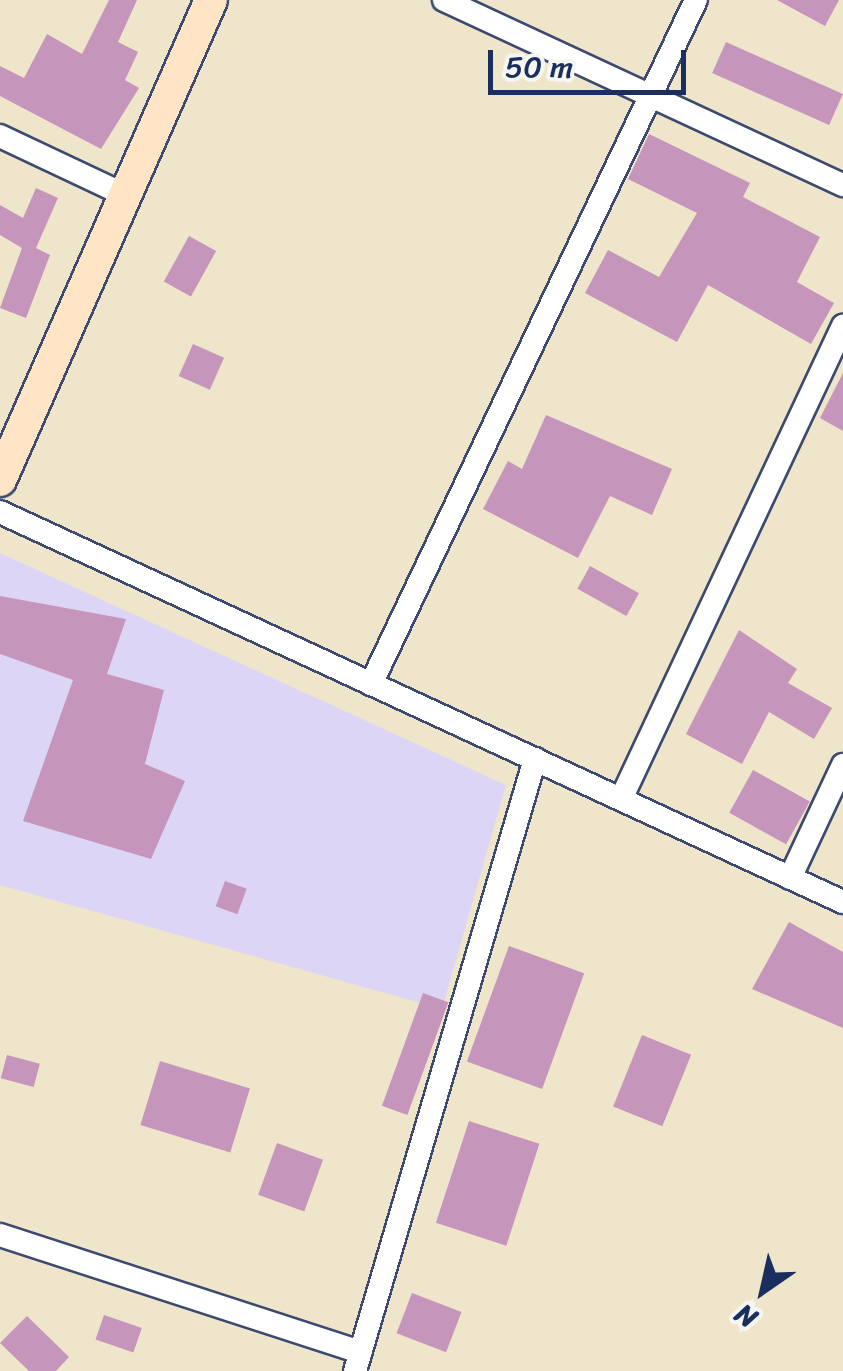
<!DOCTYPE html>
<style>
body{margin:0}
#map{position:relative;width:843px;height:1371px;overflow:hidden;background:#efe5cb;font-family:Sriracha,sans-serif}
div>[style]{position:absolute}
.built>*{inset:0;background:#ddd5f6}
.building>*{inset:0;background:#c595bc;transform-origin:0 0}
.roads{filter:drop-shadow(2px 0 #3b4a6e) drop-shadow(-2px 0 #3b4a6e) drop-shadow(0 2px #3b4a6e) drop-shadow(0 -2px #3b4a6e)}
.street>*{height:22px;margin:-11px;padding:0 11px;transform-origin:11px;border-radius:11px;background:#fff}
.secondary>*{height:32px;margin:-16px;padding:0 16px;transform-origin:16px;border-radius:16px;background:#ffe4c6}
span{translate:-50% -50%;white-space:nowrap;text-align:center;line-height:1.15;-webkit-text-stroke:9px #f6f6f2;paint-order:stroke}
.north{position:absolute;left:713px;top:1241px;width:100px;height:100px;-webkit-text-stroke:8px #f6f6f2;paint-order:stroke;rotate:214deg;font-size:28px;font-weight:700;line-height:40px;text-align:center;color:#1b2f5e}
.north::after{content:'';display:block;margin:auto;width:35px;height:45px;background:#1b2f5e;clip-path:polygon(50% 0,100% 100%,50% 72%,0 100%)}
.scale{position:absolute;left:488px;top:50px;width:198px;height:45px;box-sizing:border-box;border:5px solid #1b2f5e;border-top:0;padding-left:12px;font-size:30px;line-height:35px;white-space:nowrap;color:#1b2f5e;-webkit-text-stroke:8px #f6f6f2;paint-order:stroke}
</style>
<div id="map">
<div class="built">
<div style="clip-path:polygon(0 553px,506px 785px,442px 1009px,0 885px)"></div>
</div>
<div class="building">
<div style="clip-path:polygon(109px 0,137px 0,118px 42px,138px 52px,125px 80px,139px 88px,101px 149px,0 96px,0 66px,24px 78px,47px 34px,82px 54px)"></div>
<div style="clip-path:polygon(777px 0,839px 0,825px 26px)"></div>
<div style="left:726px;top:42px;width:128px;height:34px;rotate:24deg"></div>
<div style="clip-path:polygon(649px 134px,750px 183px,743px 197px,820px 237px,797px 282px,834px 303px,811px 344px,708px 285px,677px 342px,585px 293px,608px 250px,659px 277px,697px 213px,628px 179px)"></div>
<div style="clip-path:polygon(36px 188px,58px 198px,36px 248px,50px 255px,26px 318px,0 308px,22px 248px,0 235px,0 205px,23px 218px)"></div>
<div style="left:189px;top:236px;width:31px;height:52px;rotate:29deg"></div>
<div style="left:193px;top:344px;width:34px;height:35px;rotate:24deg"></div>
<div style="clip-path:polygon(843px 373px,843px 431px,820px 418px)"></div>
<div style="clip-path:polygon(546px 415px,672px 469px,652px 515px,610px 496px,578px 558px,483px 509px,508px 461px,522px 469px)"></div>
<div style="left:590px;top:566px;width:56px;height:26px;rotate:29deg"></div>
<div style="clip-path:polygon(0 596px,126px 619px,107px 674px,164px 690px,145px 764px,185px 781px,151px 859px,23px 821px,73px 680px,0 654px)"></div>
<div style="clip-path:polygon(739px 630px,797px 669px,788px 683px,832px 708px,814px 739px,769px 712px,742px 764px,686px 734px)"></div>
<div style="left:753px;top:770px;width:65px;height:49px;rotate:29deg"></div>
<div style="left:225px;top:881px;width:23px;height:27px;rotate:20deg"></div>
<div style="clip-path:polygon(789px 922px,843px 952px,843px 1028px,752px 989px)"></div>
<div style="left:509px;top:946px;width:80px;height:123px;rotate:20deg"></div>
<div style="left:423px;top:993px;width:27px;height:120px;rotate:20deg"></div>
<div style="left:642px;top:1035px;width:53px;height:77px;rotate:22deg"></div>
<div style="left:7px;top:1055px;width:34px;height:24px;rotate:15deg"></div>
<div style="left:160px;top:1061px;width:94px;height:67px;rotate:17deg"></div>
<div style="left:469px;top:1121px;width:74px;height:107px;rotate:18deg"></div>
<div style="left:277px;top:1143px;width:49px;height:55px;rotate:20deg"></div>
<div style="left:412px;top:1293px;width:53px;height:43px;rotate:21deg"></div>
<div style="left:104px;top:1315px;width:40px;height:26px;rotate:19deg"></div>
<div style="clip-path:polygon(27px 1316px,69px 1357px,56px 1371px,29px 1371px,0 1343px)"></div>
</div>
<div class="roads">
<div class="street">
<div style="left:444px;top:0;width:440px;rotate:24.9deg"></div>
<div style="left:0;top:136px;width:138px;rotate:25.3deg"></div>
<div style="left:0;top:512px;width:929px;rotate:24.83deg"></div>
<div style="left:371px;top:684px;width:757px;rotate:-64.59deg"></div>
<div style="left:621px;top:799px;width:523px;rotate:-64.86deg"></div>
<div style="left:790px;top:878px;width:125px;rotate:-64.9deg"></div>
<div style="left:0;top:1235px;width:379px;rotate:18deg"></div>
<div style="left:355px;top:1371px;width:638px;rotate:-73.61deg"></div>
</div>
<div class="secondary">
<div style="left:0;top:480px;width:524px;rotate:-66.27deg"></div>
</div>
</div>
<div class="north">N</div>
<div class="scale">50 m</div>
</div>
